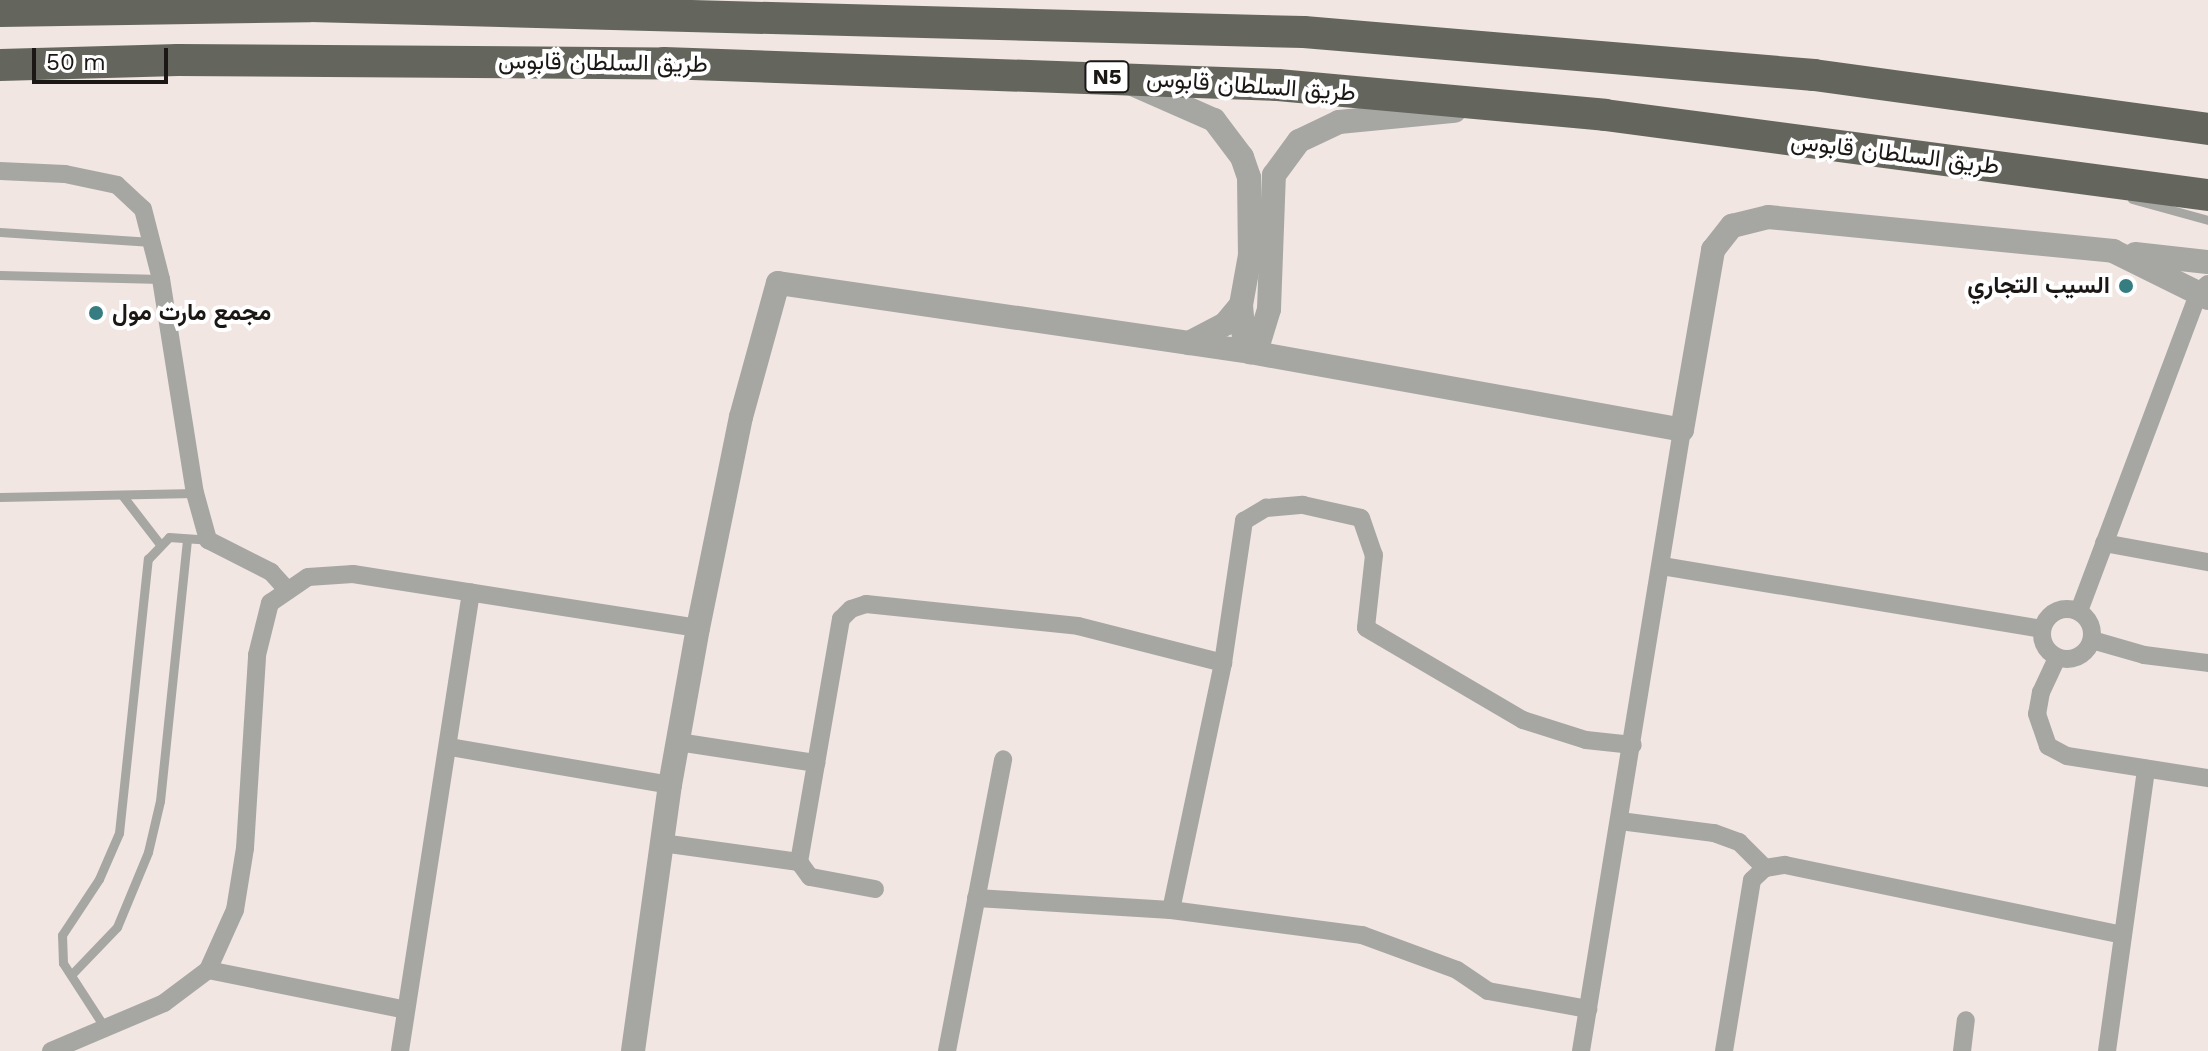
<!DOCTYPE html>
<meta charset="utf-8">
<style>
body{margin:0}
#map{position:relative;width:2208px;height:1051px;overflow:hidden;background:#f1e6e2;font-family:"Work Sans",Vazirmatn,sans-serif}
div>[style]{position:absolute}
.service>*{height:9px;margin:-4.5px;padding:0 4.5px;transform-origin:4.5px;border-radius:4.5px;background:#a6a7a3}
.minor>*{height:18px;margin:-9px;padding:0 9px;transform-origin:9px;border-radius:9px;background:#a6a7a3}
.minor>.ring{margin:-9px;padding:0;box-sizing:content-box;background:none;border:18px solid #a6a7a3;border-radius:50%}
.tertiary>*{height:24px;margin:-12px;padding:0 12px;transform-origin:12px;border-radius:12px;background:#a6a7a3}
.trunk>*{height:32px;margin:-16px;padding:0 16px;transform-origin:16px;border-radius:16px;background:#64665e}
.dots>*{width:22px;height:22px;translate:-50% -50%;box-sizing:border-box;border:4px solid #fff;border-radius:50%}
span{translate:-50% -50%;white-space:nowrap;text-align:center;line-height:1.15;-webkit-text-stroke:8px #fff;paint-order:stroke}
.shield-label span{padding:2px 6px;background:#fff;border:2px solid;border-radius:6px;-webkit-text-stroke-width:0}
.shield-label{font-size:22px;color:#1a1715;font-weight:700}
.street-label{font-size:24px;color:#1a1715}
.poi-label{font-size:24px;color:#1a1715;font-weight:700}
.right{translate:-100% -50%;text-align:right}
.left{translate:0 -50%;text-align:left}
.scale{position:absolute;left:32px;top:48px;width:136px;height:36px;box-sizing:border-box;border:4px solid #1a1715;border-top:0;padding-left:10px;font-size:24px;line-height:28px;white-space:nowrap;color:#1a1715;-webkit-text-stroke:6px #fff;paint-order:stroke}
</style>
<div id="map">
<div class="service">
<div style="left:2132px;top:199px;width:79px;rotate:15.4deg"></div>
<div style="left:0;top:232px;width:152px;rotate:3.8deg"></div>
<div style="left:0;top:275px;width:161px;rotate:1.4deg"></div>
<div style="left:122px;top:495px;width:61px;rotate:52.4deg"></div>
<div style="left:0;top:497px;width:195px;rotate:-1.2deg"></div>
<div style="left:71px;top:975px;width:66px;rotate:-46.2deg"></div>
<div style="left:117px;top:927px;width:81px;rotate:-67.5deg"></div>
<div style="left:148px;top:852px;width:52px;rotate:-76.8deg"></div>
<div style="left:160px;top:801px;width:263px;rotate:-84.1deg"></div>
<div style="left:105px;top:1028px;width:77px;rotate:-122.9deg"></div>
<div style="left:63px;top:963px;width:28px;rotate:-92deg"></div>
<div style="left:62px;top:935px;width:67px;rotate:-56.5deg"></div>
<div style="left:99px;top:879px;width:50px;rotate:-66.5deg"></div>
<div style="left:119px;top:833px;width:276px;rotate:-84deg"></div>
<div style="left:148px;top:559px;width:30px;rotate:-46deg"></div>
<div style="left:169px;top:537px;width:39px;rotate:4deg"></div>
</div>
<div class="minor">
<div style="left:0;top:171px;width:65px;rotate:2.6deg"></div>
<div style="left:65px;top:174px;width:53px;rotate:11.9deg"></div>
<div style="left:117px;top:185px;width:35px;rotate:43deg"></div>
<div style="left:143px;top:209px;width:72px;rotate:75.6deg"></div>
<div style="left:161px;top:279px;width:217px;rotate:81deg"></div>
<div style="left:195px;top:493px;width:49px;rotate:74.5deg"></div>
<div style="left:208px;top:540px;width:71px;rotate:26.9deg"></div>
<div style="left:271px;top:572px;width:25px;rotate:48deg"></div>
<div style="left:2104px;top:543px;width:106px;rotate:10.4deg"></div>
<div style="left:1662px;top:566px;width:385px;rotate:9.4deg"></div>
<div class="ring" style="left:2042px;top:609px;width:32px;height:32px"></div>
<div style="left:2079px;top:611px;width:341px;rotate:-69.4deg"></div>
<div style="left:2199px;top:292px;width:12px;rotate:-42deg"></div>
<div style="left:2092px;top:640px;width:54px;rotate:16.1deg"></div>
<div style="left:2144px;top:655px;width:64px;rotate:7.1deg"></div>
<div style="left:2057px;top:658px;width:38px;rotate:115deg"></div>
<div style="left:2041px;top:692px;width:22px;rotate:100deg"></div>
<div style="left:2037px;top:714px;width:34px;rotate:71deg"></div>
<div style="left:2048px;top:746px;width:21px;rotate:28deg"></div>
<div style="left:2067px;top:756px;width:143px;rotate:8.9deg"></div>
<div style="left:678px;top:742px;width:140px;rotate:8.7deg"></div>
<div style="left:450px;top:747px;width:223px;rotate:9.8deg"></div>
<div style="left:1620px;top:821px;width:95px;rotate:7.3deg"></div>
<div style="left:1714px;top:833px;width:27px;rotate:20deg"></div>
<div style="left:1739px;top:842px;width:37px;rotate:45deg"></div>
<div style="left:662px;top:843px;width:138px;rotate:7.9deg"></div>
<div style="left:875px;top:889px;width:66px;rotate:-169.5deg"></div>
<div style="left:810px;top:877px;width:19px;rotate:-126deg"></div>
<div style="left:799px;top:862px;width:247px;rotate:-80.2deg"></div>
<div style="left:841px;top:619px;width:14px;rotate:-45deg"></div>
<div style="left:851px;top:609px;width:16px;rotate:-18deg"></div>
<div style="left:866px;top:604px;width:213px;rotate:5.9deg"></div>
<div style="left:1078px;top:626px;width:150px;rotate:14.3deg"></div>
<div style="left:976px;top:898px;width:195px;rotate:3.5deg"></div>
<div style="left:1171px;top:910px;width:193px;rotate:7.5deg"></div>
<div style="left:1362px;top:935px;width:101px;rotate:20.2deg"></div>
<div style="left:1457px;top:970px;width:37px;rotate:34deg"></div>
<div style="left:1488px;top:991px;width:102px;rotate:10.2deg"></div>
<div style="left:1171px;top:910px;width:252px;rotate:-78.1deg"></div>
<div style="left:1223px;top:663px;width:144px;rotate:-81.6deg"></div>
<div style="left:1244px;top:521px;width:26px;rotate:-31deg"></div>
<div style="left:1266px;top:508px;width:37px;rotate:-5deg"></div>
<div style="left:1303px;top:505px;width:59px;rotate:12.6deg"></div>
<div style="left:1361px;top:518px;width:39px;rotate:71deg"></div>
<div style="left:1374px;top:555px;width:73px;rotate:96.3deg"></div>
<div style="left:1366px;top:628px;width:182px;rotate:30.4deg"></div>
<div style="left:1523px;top:720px;width:66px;rotate:17.6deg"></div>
<div style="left:1586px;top:740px;width:47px;rotate:6.1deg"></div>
<div style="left:208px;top:970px;width:202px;rotate:11.4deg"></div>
<div style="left:51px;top:1051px;width:123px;rotate:-23deg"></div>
<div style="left:164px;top:1003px;width:55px;rotate:-36.9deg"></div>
<div style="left:208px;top:970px;width:66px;rotate:-65.8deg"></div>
<div style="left:235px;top:910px;width:63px;rotate:-80.8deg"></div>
<div style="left:245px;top:848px;width:193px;rotate:-86.4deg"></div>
<div style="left:257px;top:655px;width:54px;rotate:-76deg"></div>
<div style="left:270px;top:603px;width:46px;rotate:-34.4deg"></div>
<div style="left:308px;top:577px;width:45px;rotate:-3.8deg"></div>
<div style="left:353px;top:574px;width:349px;rotate:8.9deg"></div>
<div style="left:400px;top:1051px;width:464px;rotate:-81.2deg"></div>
<div style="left:947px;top:1051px;width:297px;rotate:-79.1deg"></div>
<div style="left:1581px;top:1051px;width:629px;rotate:-80.76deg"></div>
<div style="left:1724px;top:1051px;width:173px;rotate:-80.7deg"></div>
<div style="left:1752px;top:880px;width:18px;rotate:-43deg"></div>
<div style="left:1765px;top:868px;width:20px;rotate:-9deg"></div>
<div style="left:1785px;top:865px;width:345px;rotate:11.7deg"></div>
<div style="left:1962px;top:1051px;width:31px;rotate:-83deg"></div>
<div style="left:2107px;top:1051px;width:285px;rotate:-82.1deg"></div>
</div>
<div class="tertiary">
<div style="left:1130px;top:83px;width:92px;rotate:23.8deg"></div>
<div style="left:1214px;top:120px;width:46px;rotate:52.9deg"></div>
<div style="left:1242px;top:157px;width:21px;rotate:71deg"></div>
<div style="left:1249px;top:177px;width:78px;rotate:89.3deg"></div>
<div style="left:1250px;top:255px;width:51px;rotate:100.2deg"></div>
<div style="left:1241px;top:305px;width:25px;rotate:130deg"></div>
<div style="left:1225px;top:324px;width:41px;rotate:152.2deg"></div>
<div style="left:2135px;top:254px;width:73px;rotate:6.3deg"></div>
<div style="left:1241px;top:305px;width:36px;rotate:85deg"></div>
<div style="left:1244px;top:341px;width:13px;rotate:61deg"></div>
<div style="left:1250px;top:352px;width:13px;rotate:-48deg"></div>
<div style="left:1259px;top:342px;width:34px;rotate:-73deg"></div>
<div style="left:1269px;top:309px;width:134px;rotate:-87.9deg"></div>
<div style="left:1274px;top:175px;width:42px;rotate:-53.7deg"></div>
<div style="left:1299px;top:141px;width:44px;rotate:-25.4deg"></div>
<div style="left:1339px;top:122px;width:116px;rotate:-5.5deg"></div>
<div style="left:633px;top:1051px;width:269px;rotate:-82.1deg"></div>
<div style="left:670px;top:785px;width:159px;rotate:-79.9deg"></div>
<div style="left:698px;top:628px;width:215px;rotate:-78.5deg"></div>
<div style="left:741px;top:417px;width:139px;rotate:-74.6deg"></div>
<div style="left:778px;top:283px;width:477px;rotate:8.3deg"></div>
<div style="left:1250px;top:352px;width:439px;rotate:10.2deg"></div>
<div style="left:1682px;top:430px;width:183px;rotate:-80.2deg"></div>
<div style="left:1713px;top:250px;width:31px;rotate:-52deg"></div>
<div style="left:1732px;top:226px;width:37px;rotate:-14deg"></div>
<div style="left:1768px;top:217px;width:347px;rotate:5.6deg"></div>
<div style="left:2113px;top:251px;width:106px;rotate:26.3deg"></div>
</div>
<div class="trunk">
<div style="left:0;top:11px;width:310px;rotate:-0.9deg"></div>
<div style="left:310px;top:6px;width:994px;rotate:1.5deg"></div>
<div style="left:1304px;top:32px;width:512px;rotate:4.82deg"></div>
<div style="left:1814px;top:75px;width:398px;rotate:7.8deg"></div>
<div style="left:0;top:65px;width:178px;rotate:-1.6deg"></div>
<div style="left:178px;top:60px;width:486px;rotate:0.4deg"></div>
<div style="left:664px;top:63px;width:614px;rotate:2.05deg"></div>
<div style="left:1278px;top:85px;width:328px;rotate:5.2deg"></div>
<div style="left:1605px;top:115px;width:608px;rotate:7.56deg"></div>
</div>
<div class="dots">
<div style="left:2126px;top:286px;background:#357d81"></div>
<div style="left:96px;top:313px;background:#357d81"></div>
</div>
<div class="shield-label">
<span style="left:1107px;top:77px">N5</span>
</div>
<div class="street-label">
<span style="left:603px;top:63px;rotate:1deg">طريق السلطان قابوس</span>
<span style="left:1251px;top:86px;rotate:4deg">طريق السلطان قابوس</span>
<span style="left:1895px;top:154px;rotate:7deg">طريق السلطان قابوس</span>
</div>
<div class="poi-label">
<span class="right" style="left:2110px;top:286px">السيب التجاري</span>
<span class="left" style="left:112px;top:313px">مجمع مارت مول</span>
</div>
<div class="scale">50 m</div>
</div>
